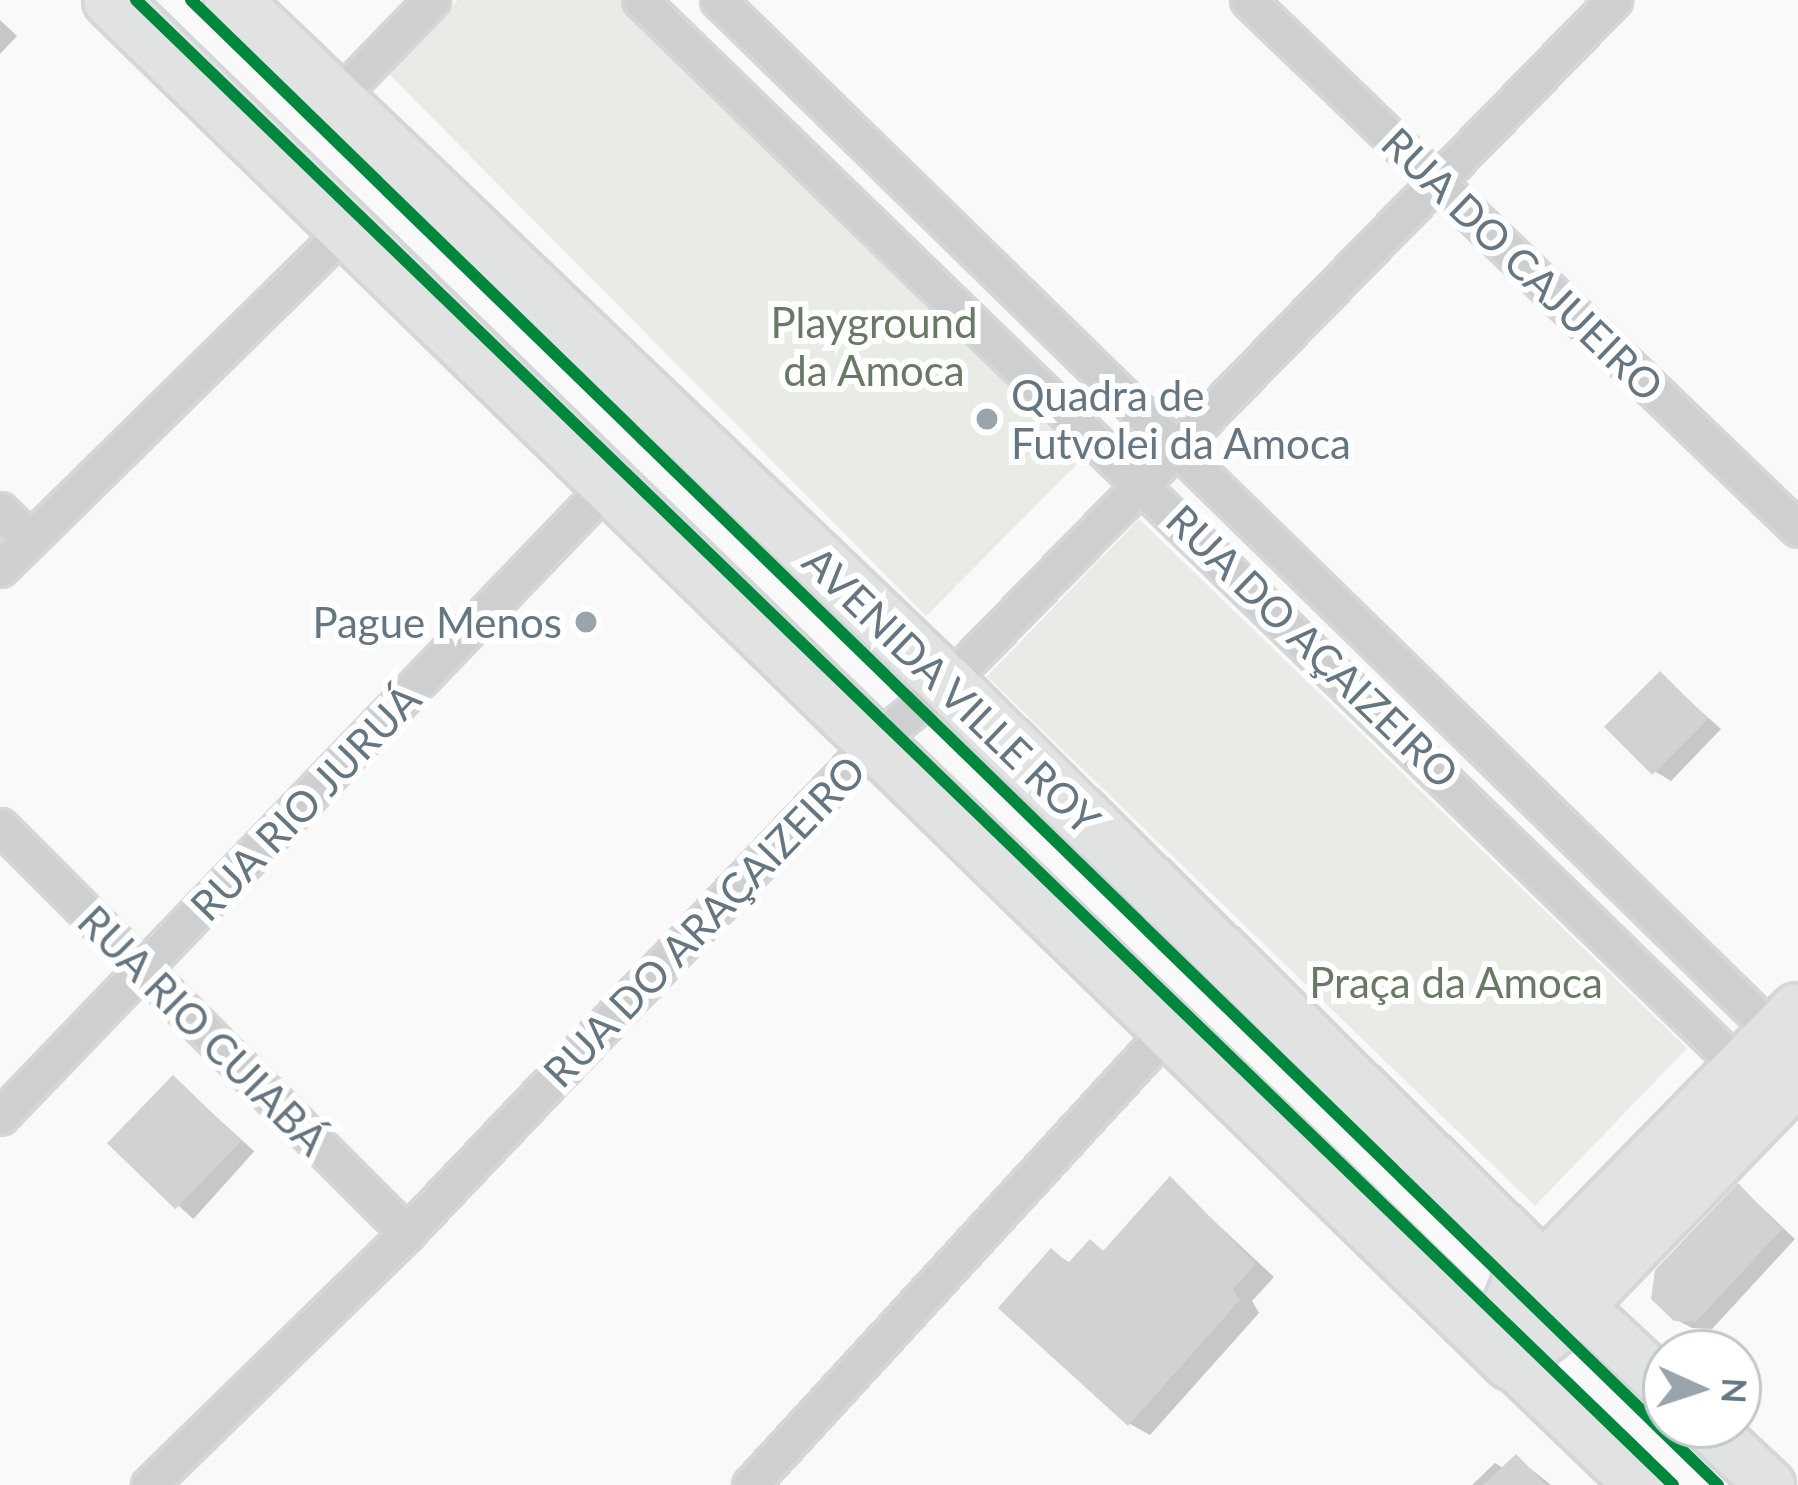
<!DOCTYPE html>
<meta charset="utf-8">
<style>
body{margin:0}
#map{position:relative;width:1798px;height:1485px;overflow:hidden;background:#f9f9f9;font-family:Lato,sans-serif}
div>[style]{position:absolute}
.green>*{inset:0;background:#e8ebe6;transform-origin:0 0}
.shadow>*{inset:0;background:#0003;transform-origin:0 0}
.building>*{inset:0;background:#d0d2d3;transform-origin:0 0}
.roads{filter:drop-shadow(3px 0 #d5d6d7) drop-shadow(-3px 0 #d5d6d7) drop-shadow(0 3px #d5d6d7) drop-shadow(0 -3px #d5d6d7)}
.minor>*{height:33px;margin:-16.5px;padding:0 16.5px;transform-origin:16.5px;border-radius:16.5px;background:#cecfd0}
.secondary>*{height:48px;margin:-24px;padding:0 24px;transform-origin:24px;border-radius:24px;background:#e1e2e2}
.primary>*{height:54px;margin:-27px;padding:0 27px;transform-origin:27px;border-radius:27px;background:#e1e2e2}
.cycleway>*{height:12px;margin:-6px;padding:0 6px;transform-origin:6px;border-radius:6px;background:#00873e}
.dots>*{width:33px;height:33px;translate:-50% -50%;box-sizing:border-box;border:6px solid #fff;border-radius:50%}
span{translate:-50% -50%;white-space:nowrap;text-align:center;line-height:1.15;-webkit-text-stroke:12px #fff;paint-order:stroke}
.street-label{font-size:42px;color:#657683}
.park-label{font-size:42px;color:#687a64}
.poi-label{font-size:42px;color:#657683}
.left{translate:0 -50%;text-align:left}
.right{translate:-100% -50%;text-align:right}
.north{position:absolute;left:1642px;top:1329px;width:120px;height:120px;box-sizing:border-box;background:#fff;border:3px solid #c1c8cd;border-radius:50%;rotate:93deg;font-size:33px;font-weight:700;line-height:48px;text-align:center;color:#657683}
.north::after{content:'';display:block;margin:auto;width:42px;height:54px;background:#99a4ac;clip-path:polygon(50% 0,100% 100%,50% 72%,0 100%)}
</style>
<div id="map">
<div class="green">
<div style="clip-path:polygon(458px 0,621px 0,1092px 449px,926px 616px,386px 71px)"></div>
<div style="left:1139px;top:519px;width:762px;height:219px;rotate:44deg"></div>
</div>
<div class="shadow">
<div style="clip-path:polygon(0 20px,17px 36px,0 54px)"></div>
<div style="clip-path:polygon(1660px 675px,1721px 729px,1671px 781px,1656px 772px)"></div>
<div style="left:174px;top:1079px;width:108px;height:91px;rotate:42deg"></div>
<div style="clip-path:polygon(1170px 1180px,1274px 1277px,1252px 1301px,1259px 1313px,1150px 1435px,1130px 1424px,1052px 1252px,1072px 1264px,1090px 1243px,1106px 1252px)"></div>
<div style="clip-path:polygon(1739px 1186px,1795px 1239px,1712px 1329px,1692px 1328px,1675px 1319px)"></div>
<div style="clip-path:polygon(1517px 1458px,1551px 1485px,1472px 1485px,1495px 1463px,1505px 1469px)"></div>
</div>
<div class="building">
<div style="left:1660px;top:671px;width:68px;height:79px;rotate:45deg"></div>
<div style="left:173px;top:1075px;width:95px;height:95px;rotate:44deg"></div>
<div style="clip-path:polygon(1170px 1176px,1256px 1264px,1233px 1289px,1240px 1300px,1128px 1426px,998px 1308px,1051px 1248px,1068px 1263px,1090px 1239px,1103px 1251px)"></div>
<div style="clip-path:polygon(1738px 1183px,1782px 1229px,1696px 1322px,1674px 1321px,1651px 1299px,1655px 1270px)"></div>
<div style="clip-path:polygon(1516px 1454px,1546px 1485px,1483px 1485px)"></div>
</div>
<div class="roads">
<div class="minor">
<div style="left:640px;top:0;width:1552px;rotate:44.14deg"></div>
<div style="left:718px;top:0;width:1495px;rotate:44.35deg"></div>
<div style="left:1248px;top:0;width:763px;rotate:43.89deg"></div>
<div style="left:336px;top:99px;width:138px;rotate:-45.9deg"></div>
<div style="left:0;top:510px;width:40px;rotate:45deg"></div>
<div style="left:0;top:569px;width:488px;rotate:-44.5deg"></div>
<div style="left:0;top:826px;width:576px;rotate:45deg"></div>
<div style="left:0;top:1117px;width:877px;rotate:-46.11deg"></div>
<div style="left:149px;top:1485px;width:361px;rotate:-44.3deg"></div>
<div style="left:407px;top:1233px;width:678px;rotate:-46.44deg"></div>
<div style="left:874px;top:742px;width:94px;rotate:-38.9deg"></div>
<div style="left:947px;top:683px;width:955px;rotate:-45.68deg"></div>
<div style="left:750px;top:1485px;width:615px;rotate:-47.44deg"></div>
</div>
<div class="secondary">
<div style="left:1577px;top:1304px;width:122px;rotate:43deg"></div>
<div style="left:1511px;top:1362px;width:178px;rotate:43.9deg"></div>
<div style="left:1706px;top:1425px;width:88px;rotate:43.2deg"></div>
</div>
<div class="primary">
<div style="left:111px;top:0;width:1953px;rotate:44.21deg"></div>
<div style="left:1511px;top:1362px;width:58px;rotate:-38.7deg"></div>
<div style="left:1556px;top:1326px;width:349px;rotate:-46deg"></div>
<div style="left:232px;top:0;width:989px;rotate:43.69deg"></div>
<div style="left:947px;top:683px;width:885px;rotate:44.59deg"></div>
<div style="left:1496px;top:1345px;width:65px;rotate:-69.3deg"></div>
<div style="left:1519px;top:1284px;width:30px;rotate:-30deg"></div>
<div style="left:1545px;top:1269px;width:361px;rotate:-45.6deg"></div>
</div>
</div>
<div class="cycleway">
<div style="left:136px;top:0;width:2137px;rotate:44.01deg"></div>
<div style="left:191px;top:0;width:2130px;rotate:44.2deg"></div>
</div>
<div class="dots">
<div style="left:987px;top:419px;background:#99a4ac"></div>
<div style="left:586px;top:622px;background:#99a4ac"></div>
</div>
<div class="street-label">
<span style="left:1523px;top:264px;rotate:44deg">RUA DO CAJUEIRO</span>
<span style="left:1313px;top:646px;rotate:44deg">RUA DO AÇAIZEIRO</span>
<span style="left:952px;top:690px;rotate:44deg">AVENIDA VILLE ROY</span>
<span style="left:305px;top:802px;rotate:-46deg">RUA RIO JURUÁ</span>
<span style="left:704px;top:921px;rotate:-46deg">RUA DO ARAÇAIZEIRO</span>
<span style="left:203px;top:1030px;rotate:45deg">RUA RIO CUIABÁ</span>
</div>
<div class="park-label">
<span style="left:874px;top:346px">Playground<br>da Amoca</span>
<span style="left:1456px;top:982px">Praça da Amoca</span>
</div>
<div class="poi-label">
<span class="left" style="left:1011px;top:419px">Quadra de<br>Futvolei da Amoca</span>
<span class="right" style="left:562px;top:622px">Pague Menos</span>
</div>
<div class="north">N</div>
</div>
